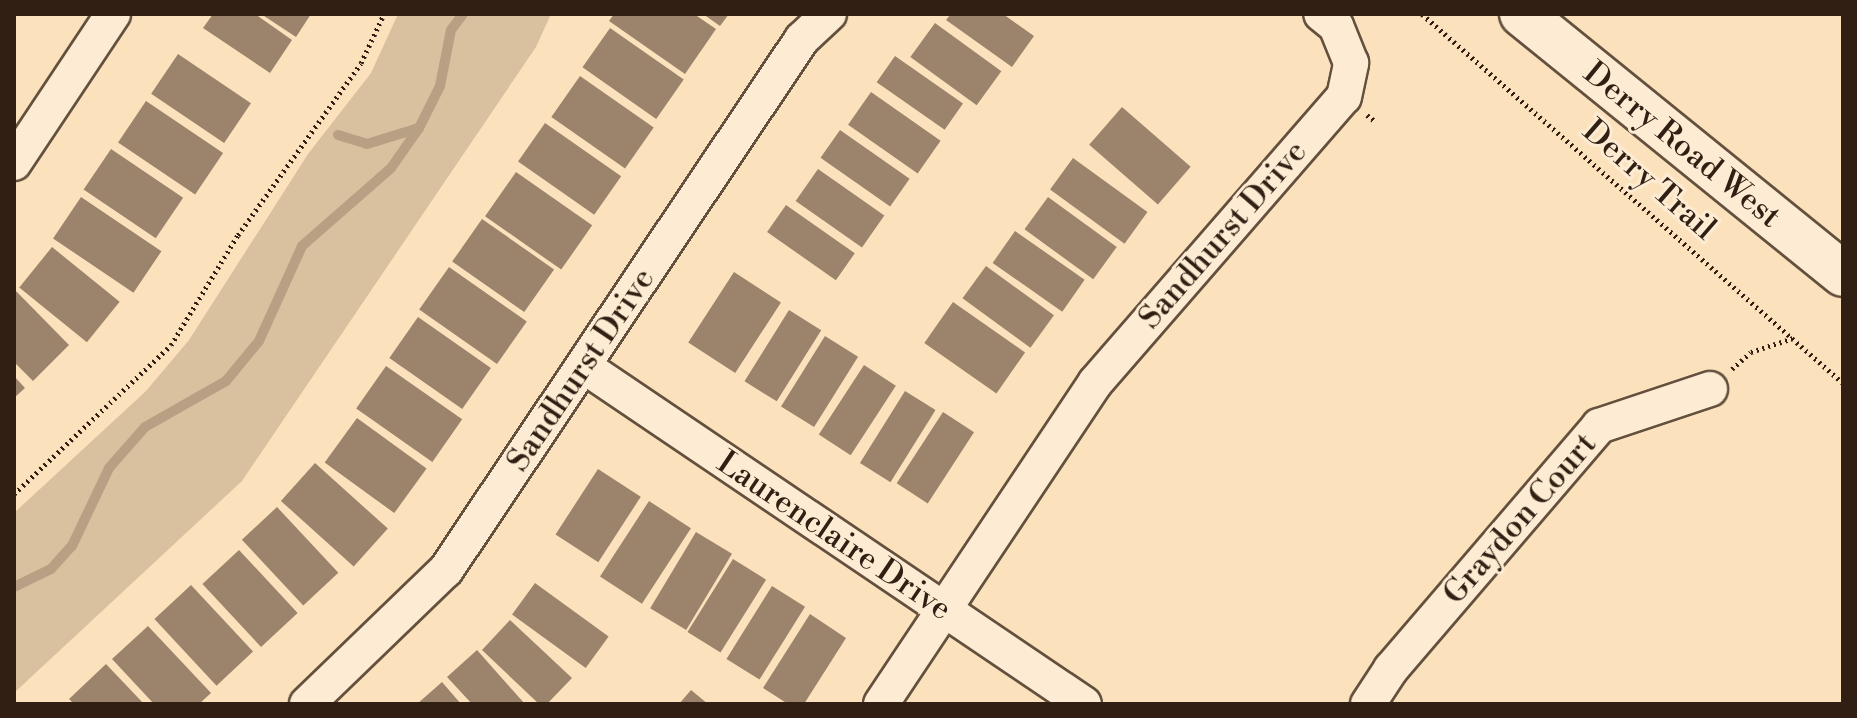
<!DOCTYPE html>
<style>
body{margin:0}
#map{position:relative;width:1857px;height:718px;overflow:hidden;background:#fce2bc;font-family:"Libre Bodoni",serif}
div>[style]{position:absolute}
.green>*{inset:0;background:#d9c19f}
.stream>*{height:10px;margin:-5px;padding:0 5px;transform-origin:5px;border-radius:5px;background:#b7a083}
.building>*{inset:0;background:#9b846b;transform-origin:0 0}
.path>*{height:5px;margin-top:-2.5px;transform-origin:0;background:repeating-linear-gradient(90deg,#311f14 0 2px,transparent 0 6px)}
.roads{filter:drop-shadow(2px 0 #64503e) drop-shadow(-2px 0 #64503e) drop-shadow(0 2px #64503e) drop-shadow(0 -2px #64503e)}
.street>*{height:34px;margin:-17px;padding:0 17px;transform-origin:17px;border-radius:17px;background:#fdecd3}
.secondary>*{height:44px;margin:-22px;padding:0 22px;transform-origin:22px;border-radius:22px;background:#fdecd3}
span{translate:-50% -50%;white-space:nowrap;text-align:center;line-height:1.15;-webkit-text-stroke:6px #fdecd3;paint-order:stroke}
.street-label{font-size:32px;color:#311f14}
.frame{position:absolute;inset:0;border:16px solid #311f14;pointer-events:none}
</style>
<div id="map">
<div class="green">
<div style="clip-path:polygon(398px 14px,551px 14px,536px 47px,242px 481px,14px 693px,14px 513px,146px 391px,189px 340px,308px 154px,371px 73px)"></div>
</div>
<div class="stream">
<div style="left:338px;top:135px;width:30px;rotate:17deg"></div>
<div style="left:367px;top:144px;width:54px;rotate:-17.1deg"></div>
<div style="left:14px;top:587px;width:41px;rotate:-25.9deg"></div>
<div style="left:51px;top:569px;width:31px;rotate:-48deg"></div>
<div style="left:72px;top:546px;width:86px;rotate:-64.6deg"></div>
<div style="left:109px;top:468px;width:55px;rotate:-48.7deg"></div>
<div style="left:145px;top:427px;width:93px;rotate:-29.6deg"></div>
<div style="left:226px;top:381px;width:52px;rotate:-50.5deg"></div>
<div style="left:259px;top:341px;width:104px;rotate:-65.6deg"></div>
<div style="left:302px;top:246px;width:118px;rotate:-41.2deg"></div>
<div style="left:391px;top:168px;width:49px;rotate:-55deg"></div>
<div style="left:419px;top:128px;width:47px;rotate:-63.4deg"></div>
<div style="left:440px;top:86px;width:57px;rotate:-78.9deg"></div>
<div style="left:451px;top:30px;width:20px;rotate:-53deg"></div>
</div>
<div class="building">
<div style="clip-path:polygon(213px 14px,255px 14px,292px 40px,270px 73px,203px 28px)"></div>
<div style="clip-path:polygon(261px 14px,311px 14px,296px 37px)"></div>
<div style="clip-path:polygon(614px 14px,694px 14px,716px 29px,685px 74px,609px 21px)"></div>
<div style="clip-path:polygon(703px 14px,729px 14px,720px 26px)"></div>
<div style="clip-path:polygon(951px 14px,1003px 14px,1034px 36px,1012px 67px,946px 20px)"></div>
<div style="left:935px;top:23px;width:82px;height:42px;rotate:36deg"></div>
<div style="left:610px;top:28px;width:90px;height:48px;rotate:35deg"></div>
<div style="left:178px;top:54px;width:88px;height:48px;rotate:34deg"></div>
<div style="left:895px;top:56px;width:83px;height:32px;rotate:35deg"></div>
<div style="left:580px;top:76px;width:90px;height:50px;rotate:35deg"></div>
<div style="left:871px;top:92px;width:85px;height:40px;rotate:35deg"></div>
<div style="left:146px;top:101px;width:93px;height:50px;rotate:34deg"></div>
<div style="left:1122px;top:107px;width:91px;height:50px;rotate:41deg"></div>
<div style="left:545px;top:123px;width:93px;height:47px;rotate:35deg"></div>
<div style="left:840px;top:130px;width:85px;height:34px;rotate:35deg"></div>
<div style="left:111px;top:149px;width:87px;height:49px;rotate:34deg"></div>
<div style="left:1073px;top:158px;width:92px;height:39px;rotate:36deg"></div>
<div style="left:818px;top:169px;width:81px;height:39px;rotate:35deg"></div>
<div style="left:516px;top:172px;width:93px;height:54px;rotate:35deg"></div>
<div style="left:81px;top:197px;width:97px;height:50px;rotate:34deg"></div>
<div style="left:1048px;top:197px;width:85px;height:40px;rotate:36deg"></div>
<div style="left:786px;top:205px;width:84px;height:33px;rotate:35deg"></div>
<div style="left:482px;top:219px;width:88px;height:52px;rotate:35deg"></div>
<div style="left:1015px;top:231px;width:85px;height:39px;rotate:35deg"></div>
<div style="left:52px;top:247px;width:87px;height:52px;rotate:39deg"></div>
<div style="left:986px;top:266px;width:84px;height:40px;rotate:36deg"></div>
<div style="left:449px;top:267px;width:95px;height:52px;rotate:35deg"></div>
<div style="left:734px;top:272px;width:56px;height:84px;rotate:33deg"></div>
<div style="clip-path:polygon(14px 289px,69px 345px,33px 381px,14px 362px)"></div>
<div style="left:953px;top:302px;width:88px;height:50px;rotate:35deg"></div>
<div style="left:789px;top:310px;width:38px;height:84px;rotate:32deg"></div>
<div style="left:418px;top:317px;width:89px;height:50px;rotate:35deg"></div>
<div style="left:825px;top:336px;width:39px;height:83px;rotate:32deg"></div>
<div style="left:864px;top:365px;width:38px;height:83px;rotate:33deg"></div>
<div style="left:386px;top:366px;width:93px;height:52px;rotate:35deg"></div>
<div style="clip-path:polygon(14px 376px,25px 388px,14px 398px)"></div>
<div style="left:905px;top:391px;width:36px;height:85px;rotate:32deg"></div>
<div style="left:943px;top:412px;width:37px;height:85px;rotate:33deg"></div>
<div style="left:357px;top:418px;width:86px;height:55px;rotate:36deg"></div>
<div style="left:315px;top:463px;width:98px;height:51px;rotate:42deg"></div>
<div style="left:598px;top:469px;width:51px;height:78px;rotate:33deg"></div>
<div style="left:649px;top:501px;width:50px;height:90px;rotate:33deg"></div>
<div style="left:277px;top:507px;width:90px;height:48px;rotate:47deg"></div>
<div style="left:696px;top:532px;width:42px;height:89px;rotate:31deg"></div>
<div style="left:239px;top:550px;width:86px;height:50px;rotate:47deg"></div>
<div style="left:733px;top:559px;width:39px;height:86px;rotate:32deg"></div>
<div style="left:535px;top:583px;width:91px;height:39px;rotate:36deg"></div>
<div style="left:191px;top:585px;width:91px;height:50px;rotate:47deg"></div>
<div style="left:772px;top:586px;width:39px;height:86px;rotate:32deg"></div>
<div style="clip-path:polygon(810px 614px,846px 638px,804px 704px,788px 704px,763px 688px)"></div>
<div style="clip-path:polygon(510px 620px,572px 678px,547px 704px,539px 704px,482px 650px)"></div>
<div style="clip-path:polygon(148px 626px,211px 693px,199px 704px,154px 704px,112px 659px)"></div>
<div style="clip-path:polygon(477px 650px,525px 704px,472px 704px,447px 677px)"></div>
<div style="clip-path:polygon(106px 664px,144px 704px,74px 704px,69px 699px)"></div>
<div style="clip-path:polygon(442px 682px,461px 704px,417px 704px)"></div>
<div style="clip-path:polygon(691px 690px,708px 704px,679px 704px)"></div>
</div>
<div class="path">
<div style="left:1422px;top:14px;width:560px;rotate:41.23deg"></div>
<div style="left:1367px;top:115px;width:11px;rotate:38deg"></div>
<div style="left:1732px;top:369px;width:25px;rotate:-42deg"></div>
<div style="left:1751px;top:352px;width:44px;rotate:-18.4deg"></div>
<div style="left:14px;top:494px;width:216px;rotate:-43.5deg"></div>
<div style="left:171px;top:345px;width:129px;rotate:-58.7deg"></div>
<div style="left:238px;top:235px;width:211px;rotate:-54.4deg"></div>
<div style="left:361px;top:63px;width:54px;rotate:-64.9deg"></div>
</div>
<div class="roads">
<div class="street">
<div style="left:14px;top:163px;width:179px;rotate:-56.4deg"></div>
<div style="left:585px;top:367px;width:602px;rotate:34.03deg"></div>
<div style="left:307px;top:704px;width:193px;rotate:-44deg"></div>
<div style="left:446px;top:570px;width:639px;rotate:-56.16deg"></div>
<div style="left:802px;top:39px;width:37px;rotate:-43deg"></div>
<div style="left:881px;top:704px;width:386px;rotate:-56.3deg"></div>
<div style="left:1095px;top:383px;width:379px;rotate:-49deg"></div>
<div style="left:1344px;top:97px;width:35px;rotate:-78deg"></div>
<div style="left:1351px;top:63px;width:40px;rotate:-112deg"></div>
<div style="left:1336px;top:26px;width:19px;rotate:-141deg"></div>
<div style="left:1368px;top:704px;width:42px;rotate:-56.7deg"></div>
<div style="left:1391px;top:669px;width:320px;rotate:-49.4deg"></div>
<div style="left:1599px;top:426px;width:117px;rotate:-18.4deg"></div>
</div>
<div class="secondary">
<div style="left:1522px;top:14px;width:413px;rotate:39deg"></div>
</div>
</div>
<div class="street-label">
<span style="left:1682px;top:145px;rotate:39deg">Derry Road West</span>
<span style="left:1649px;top:180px;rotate:41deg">Derry Trail</span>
<span style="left:1223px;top:235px;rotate:-49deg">Sandhurst Drive</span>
<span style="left:581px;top:370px;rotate:-56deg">Sandhurst Drive</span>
<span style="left:1520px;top:519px;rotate:-49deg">Graydon Court</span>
<span style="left:834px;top:536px;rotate:34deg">Laurenclaire Drive</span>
</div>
<div class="frame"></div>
</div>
